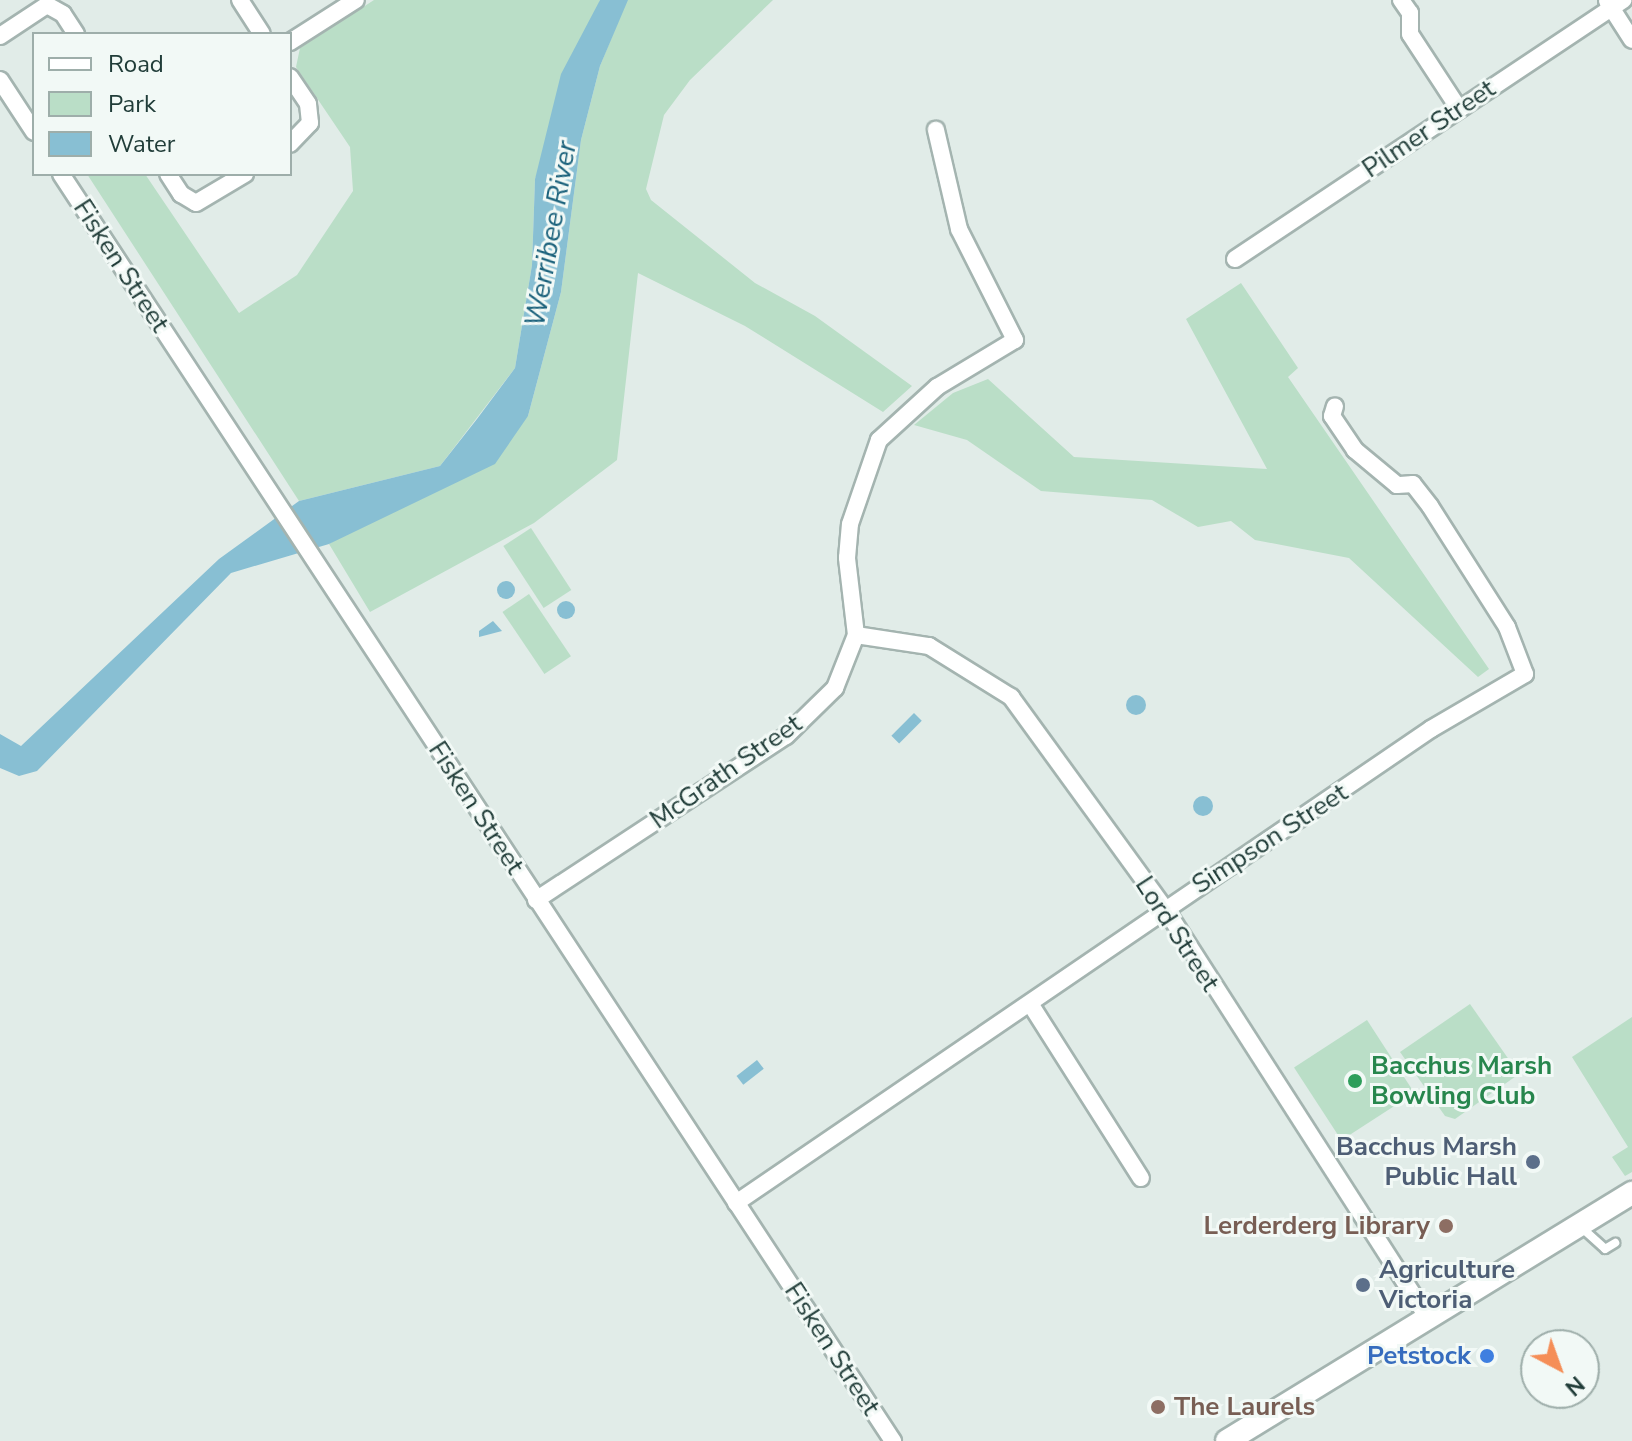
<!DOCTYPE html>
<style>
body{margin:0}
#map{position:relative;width:1632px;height:1441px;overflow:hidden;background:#e1ece8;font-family:"Nunito Sans",sans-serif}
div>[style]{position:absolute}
.green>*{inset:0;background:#badec7;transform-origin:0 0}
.water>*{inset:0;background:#88bfd3;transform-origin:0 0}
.round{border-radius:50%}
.roads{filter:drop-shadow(2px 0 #a4b4b0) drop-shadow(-2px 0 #a4b4b0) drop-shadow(0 2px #a4b4b0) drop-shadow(0 -2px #a4b4b0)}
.lane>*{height:8px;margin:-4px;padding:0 4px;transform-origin:4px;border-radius:4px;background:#fff}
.street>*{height:16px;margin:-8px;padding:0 8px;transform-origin:8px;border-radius:8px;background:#fff}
.secondary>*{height:22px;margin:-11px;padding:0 11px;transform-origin:11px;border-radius:11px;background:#fff}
.dots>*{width:22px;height:22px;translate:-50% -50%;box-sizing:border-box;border:4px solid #f2f9f6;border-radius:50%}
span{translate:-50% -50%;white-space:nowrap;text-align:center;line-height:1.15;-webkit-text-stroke:6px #f2f9f6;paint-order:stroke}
.street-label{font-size:26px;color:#213d39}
.leisure-label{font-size:26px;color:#27864d;font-weight:700}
.left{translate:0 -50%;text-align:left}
.service-label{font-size:26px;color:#4e5e75;font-weight:700}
.right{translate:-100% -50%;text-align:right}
.education-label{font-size:26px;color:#785e54;font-weight:700}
.shop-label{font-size:26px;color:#366cbe;font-weight:700}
.water-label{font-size:28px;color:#1a617b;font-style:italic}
.legend{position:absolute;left:32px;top:32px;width:260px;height:144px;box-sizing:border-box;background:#f2f9f6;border:2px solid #9eaeaa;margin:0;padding:10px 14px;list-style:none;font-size:24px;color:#213d39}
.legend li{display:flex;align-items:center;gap:16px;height:40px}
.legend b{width:40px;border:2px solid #9eaeaa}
.north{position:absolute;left:1520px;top:1329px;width:80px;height:80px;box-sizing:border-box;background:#f2f9f6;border:2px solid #9eaeaa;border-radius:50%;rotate:139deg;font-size:22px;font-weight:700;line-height:32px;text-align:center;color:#213d39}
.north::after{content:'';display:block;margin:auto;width:28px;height:36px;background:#f58e57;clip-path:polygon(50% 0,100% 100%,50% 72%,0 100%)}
</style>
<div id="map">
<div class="green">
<div style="clip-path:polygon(374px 0,600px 0,535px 179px,532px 265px,515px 368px,440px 466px,299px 501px,87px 174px,145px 174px,239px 313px,297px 275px,353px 191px,350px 147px,296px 67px,300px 48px)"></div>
<div style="clip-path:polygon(627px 0,773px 0,690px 80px,664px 115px,646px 189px,651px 200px,755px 283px,815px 316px,912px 386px,883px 412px,745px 326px,638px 273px,617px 460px,534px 523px,370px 612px,329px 544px,528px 416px,561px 292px,581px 140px,600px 66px)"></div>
<div style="clip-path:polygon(1241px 283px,1298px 368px,1288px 377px,1489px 669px,1478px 677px,1349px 558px,1255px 540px,1231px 521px,1198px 527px,1152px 500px,1041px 491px,967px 440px,914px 425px,953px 393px,988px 379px,1074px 457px,1267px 469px,1186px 319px)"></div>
<div style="left:531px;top:528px;width:74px;height:33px;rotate:57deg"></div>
<div style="left:529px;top:594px;width:75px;height:32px;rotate:56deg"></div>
<div style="clip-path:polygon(1470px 1004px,1519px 1074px,1455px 1119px,1445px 1116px,1400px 1052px)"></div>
<div style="clip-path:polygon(1632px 1017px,1632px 1172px,1625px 1176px,1612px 1157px,1628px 1147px,1572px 1057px)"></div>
<div style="left:1367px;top:1020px;width:87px;height:87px;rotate:57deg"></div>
</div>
<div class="water">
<div style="clip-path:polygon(600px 0,628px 0,600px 66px,581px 140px,561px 292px,528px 416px,495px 464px,329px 544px,231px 573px,37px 771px,19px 776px,0 768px,0 734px,21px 746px,219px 559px,299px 501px,440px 466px,477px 419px,515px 368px,532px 265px,535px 179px,561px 74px)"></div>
<div class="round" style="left:497px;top:581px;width:18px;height:18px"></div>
<div class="round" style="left:557px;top:601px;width:18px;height:18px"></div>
<div style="clip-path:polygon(493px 621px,502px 631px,479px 637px,479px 631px)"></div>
<div class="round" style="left:1126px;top:695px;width:20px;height:20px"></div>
<div style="left:914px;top:713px;width:11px;height:32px;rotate:45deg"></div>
<div class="round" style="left:1193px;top:796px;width:20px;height:20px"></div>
<div style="left:757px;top:1060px;width:11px;height:26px;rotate:52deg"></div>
</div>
<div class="roads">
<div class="lane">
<div style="left:1582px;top:1228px;width:31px;rotate:42deg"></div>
<div style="left:1605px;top:1249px;width:12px;rotate:-31deg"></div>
</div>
<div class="street">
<div style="left:240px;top:0;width:40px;rotate:57.1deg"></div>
<div style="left:1401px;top:0;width:16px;rotate:55deg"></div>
<div style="left:1410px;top:13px;width:21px;rotate:90deg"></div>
<div style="left:1410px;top:34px;width:90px;rotate:56.8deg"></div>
<div style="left:1607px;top:1px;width:46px;rotate:57.3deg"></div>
<div style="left:0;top:36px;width:56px;rotate:-33.4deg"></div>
<div style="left:47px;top:5px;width:18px;rotate:29deg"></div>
<div style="left:63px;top:14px;width:24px;rotate:57deg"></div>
<div style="left:290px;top:42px;width:78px;rotate:-32.5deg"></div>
<div style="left:290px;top:77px;width:32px;rotate:56deg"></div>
<div style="left:308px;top:104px;width:19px;rotate:84deg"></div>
<div style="left:310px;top:123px;width:29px;rotate:134deg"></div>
<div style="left:0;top:80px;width:62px;rotate:56.8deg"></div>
<div style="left:61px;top:174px;width:1516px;rotate:56.71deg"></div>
<div style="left:168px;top:174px;width:24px;rotate:57deg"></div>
<div style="left:181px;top:194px;width:17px;rotate:31deg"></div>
<div style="left:196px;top:203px;width:57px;rotate:-30.6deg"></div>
<div style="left:1235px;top:259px;width:467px;rotate:-33.7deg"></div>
<div style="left:856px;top:635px;width:74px;rotate:8.6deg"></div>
<div style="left:929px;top:646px;width:97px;rotate:31.9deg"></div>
<div style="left:1011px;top:697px;width:263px;rotate:54deg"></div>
<div style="left:1166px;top:910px;width:485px;rotate:57.3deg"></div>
<div style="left:536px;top:900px;width:299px;rotate:-33.3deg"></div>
<div style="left:786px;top:736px;width:69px;rotate:-44.4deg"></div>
<div style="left:835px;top:688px;width:57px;rotate:-68.4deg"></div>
<div style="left:856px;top:635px;width:78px;rotate:-96.7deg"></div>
<div style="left:847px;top:558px;width:34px;rotate:-85deg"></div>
<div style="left:850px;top:524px;width:89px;rotate:-71deg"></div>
<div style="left:879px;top:440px;width:79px;rotate:-42.4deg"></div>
<div style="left:937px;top:387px;width:91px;rotate:-31.1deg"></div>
<div style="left:1015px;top:340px;width:124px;rotate:-116.8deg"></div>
<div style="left:959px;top:229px;width:102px;rotate:-103.1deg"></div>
<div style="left:1031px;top:1005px;width:205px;rotate:57.6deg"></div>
<div style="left:736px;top:1203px;width:841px;rotate:-34.29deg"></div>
<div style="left:1431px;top:729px;width:109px;rotate:-30.3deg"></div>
<div style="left:1525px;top:674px;width:50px;rotate:-111deg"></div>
<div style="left:1507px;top:627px;width:143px;rotate:-122.5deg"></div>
<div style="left:1430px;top:506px;width:28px;rotate:-128deg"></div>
<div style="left:1413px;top:484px;width:16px;rotate:176deg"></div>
<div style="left:1397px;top:485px;width:55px;rotate:-140.2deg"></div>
<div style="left:1355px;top:450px;width:41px;rotate:-124.1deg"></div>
<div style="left:1332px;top:416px;width:10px;rotate:-73deg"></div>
</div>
<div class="secondary">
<div style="left:1227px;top:1441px;width:475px;rotate:-31.5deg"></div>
</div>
</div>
<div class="dots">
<div style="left:1355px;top:1081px;background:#2e9e5b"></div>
<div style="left:1533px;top:1162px;background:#5c6f8a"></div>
<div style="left:1446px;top:1226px;background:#8d6e63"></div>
<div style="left:1363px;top:1285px;background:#5c6f8a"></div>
<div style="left:1487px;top:1356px;background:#3f7fe0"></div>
<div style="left:1158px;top:1407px;background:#8d6e63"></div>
</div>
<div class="street-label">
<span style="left:1429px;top:129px;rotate:-34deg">Pilmer Street</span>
<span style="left:121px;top:266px;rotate:57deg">Fisken Street</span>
<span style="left:726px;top:772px;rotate:-35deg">McGrath Street</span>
<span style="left:476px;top:808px;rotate:57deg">Fisken Street</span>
<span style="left:1270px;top:839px;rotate:-33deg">Simpson Street</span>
<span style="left:1177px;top:934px;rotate:57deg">Lord Street</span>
<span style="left:832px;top:1349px;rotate:57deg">Fisken Street</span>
</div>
<div class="leisure-label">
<span class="left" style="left:1371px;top:1081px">Bacchus Marsh<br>Bowling Club</span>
</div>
<div class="service-label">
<span class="right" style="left:1517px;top:1162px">Bacchus Marsh<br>Public Hall</span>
<span class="left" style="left:1379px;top:1285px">Agriculture<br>Victoria</span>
</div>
<div class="education-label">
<span class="right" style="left:1430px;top:1226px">Lerderderg Library</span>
<span class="left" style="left:1174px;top:1407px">The Laurels</span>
</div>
<div class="shop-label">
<span class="right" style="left:1471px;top:1356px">Petstock</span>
</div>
<div class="water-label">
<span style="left:551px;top:234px;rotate:-80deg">Werribee River</span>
</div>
<ul class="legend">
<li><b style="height:10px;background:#fff"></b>Road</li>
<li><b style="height:22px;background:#badec7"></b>Park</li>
<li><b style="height:22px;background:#88bfd3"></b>Water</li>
</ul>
<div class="north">N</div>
</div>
